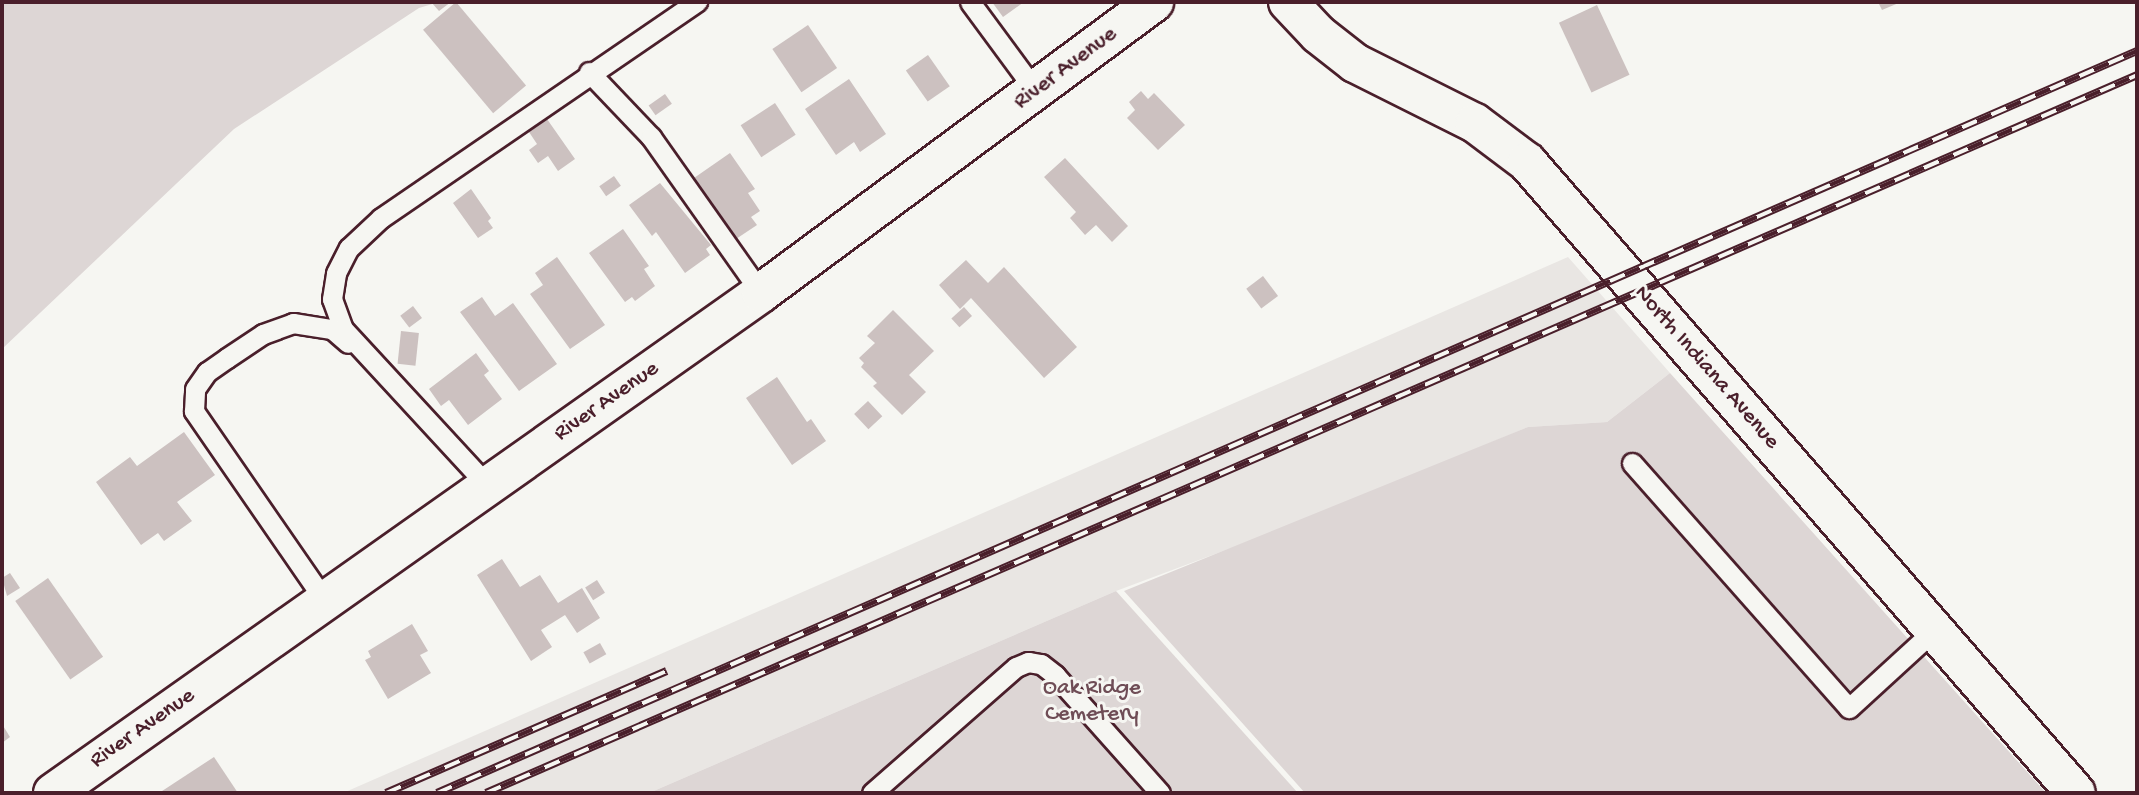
<!DOCTYPE html>
<style>
body{margin:0}
#map{position:relative;width:2139px;height:795px;overflow:hidden;background:#f6f6f2;font-family:"Gochi Hand",sans-serif}
div>[style]{position:absolute}
.built>*{inset:0;background:#e9e6e3}
.green>*{inset:0;background:#ddd6d5}
.building>*{inset:0;background:#ccc1c0;transform-origin:0 0}
.roads{filter:drop-shadow(2px 0 #4a1f2b) drop-shadow(-2px 0 #4a1f2b) drop-shadow(0 2px #4a1f2b) drop-shadow(0 -2px #4a1f2b)}
.lane>*{height:19px;margin:-9.5px;padding:0 9.5px;transform-origin:9.5px;border-radius:9.5px;background:#f6f6f2}
.street>*{height:38px;margin:-19px;padding:0 19px;transform-origin:19px;border-radius:19px;background:#f6f6f2}
.secondary>*{height:38px;margin:-19px;padding:0 19px;transform-origin:19px;border-radius:19px;background:#f6f6f2}
.rail>*{height:8px;margin-top:-4px;transform-origin:0;background:repeating-linear-gradient(90deg,#f6f6f2 0 16px,#4a1f2b 0 32px);box-sizing:border-box;border-block:2px solid #4a1f2b}
span{translate:-50% -50%;white-space:nowrap;text-align:center;line-height:1.15;-webkit-text-stroke:6px #f6f6f2;paint-order:stroke}
.street-label{font-size:23px;color:#4a1f2b}
.park-label{font-size:23px;color:#6f4d56}
.frame{position:absolute;inset:0;border:4px solid #4a1f2b;pointer-events:none}
</style>
<div id="map">
<div class="built">
<div style="clip-path:polygon(1568px 257px,1670px 373px,1607px 422px,1528px 427px,1314px 517px,1116px 591px,649px 793px,343px 793px)"></div>
</div>
<div class="green">
<div style="clip-path:polygon(2px 2px,439px 2px,419px 8px,234px 129px,2px 349px)"></div>
<div style="clip-path:polygon(1670px 373px,2046px 793px,1305px 793px,1124px 591px,1528px 427px,1607px 422px)"></div>
<div style="clip-path:polygon(1116px 591px,1298px 793px,649px 793px)"></div>
</div>
<div class="building">
<div style="clip-path:polygon(431px 2px,451px 2px,439px 11px)"></div>
<div style="left:456px;top:2px;width:109px;height:43px;rotate:50deg"></div>
<div style="clip-path:polygon(992px 2px,1024px 2px,1003px 17px)"></div>
<div style="clip-path:polygon(1878px 2px,1901px 2px,1882px 10px)"></div>
<div style="left:1597px;top:5px;width:77px;height:42px;rotate:65deg"></div>
<div style="left:808px;top:25px;width:52px;height:43px;rotate:56deg"></div>
<div style="left:928px;top:55px;width:38px;height:27px;rotate:55deg"></div>
<div style="clip-path:polygon(849px 79px,886px 134px,860px 152px,854px 142px,836px 155px,805px 109px)"></div>
<div style="clip-path:polygon(1141px 91px,1148px 99px,1154px 93px,1185px 125px,1158px 150px,1127px 118px,1135px 110px,1129px 102px)"></div>
<div style="left:665px;top:94px;width:12px;height:20px;rotate:55deg"></div>
<div style="left:775px;top:103px;width:38px;height:41px;rotate:57deg"></div>
<div style="clip-path:polygon(547px 119px,575px 159px,558px 171px,548px 156px,538px 163px,529px 150px,537px 144px,529px 132px)"></div>
<div style="clip-path:polygon(730px 153px,755px 189px,748px 193px,760px 211px,751px 217px,757px 225px,736px 239px,694px 178px)"></div>
<div style="clip-path:polygon(1065px 158px,1128px 226px,1112px 242px,1096px 225px,1085px 235px,1070px 218px,1076px 212px,1044px 177px)"></div>
<div style="left:614px;top:176px;width:12px;height:18px;rotate:55deg"></div>
<div style="clip-path:polygon(660px 183px,711px 245px,706px 249px,710px 255px,685px 273px,656px 232px,652px 236px,629px 205px)"></div>
<div style="clip-path:polygon(471px 189px,491px 218px,488px 221px,493px 228px,478px 238px,453px 203px)"></div>
<div style="clip-path:polygon(623px 229px,649px 266px,644px 269px,655px 286px,635px 301px,632px 297px,625px 302px,589px 253px)"></div>
<div style="clip-path:polygon(557px 257px,605px 325px,570px 349px,530px 294px,543px 285px,535px 273px)"></div>
<div style="clip-path:polygon(966px 260px,988px 283px,1004px 267px,1077px 347px,1044px 378px,971px 298px,960px 309px,939px 285px)"></div>
<div style="left:1263px;top:276px;width:25px;height:21px;rotate:53deg"></div>
<div style="clip-path:polygon(482px 297px,495px 316px,513px 303px,557px 364px,519px 391px,460px 312px)"></div>
<div style="left:413px;top:306px;width:15px;height:16px;rotate:53deg"></div>
<div style="left:964px;top:307px;width:12px;height:17px;rotate:48deg"></div>
<div style="clip-path:polygon(893px 310px,934px 351px,909px 375px,926px 392px,902px 415px,873px 386px,877px 383px,861px 367px,864px 363px,859px 358px,875px 343px,867px 336px)"></div>
<div style="left:401px;top:331px;width:18px;height:33px;rotate:6deg"></div>
<div style="clip-path:polygon(476px 353px,489px 371px,484px 375px,502px 399px,468px 425px,449px 400px,441px 406px,429px 389px)"></div>
<div style="clip-path:polygon(777px 377px,807px 422px,811px 419px,826px 441px,792px 465px,746px 398px)"></div>
<div style="left:868px;top:401px;width:21px;height:19px;rotate:47deg"></div>
<div style="clip-path:polygon(184px 432px,215px 475px,177px 502px,192px 521px,164px 541px,158px 533px,141px 545px,96px 482px,130px 457px,137px 466px)"></div>
<div style="clip-path:polygon(502px 559px,520px 587px,540px 575px,558px 603px,582px 588px,600px 618px,577px 633px,565px 615px,541px 630px,552px 647px,531px 661px,477px 575px)"></div>
<div style="clip-path:polygon(10px 573px,20px 588px,7px 596px,2px 578px)"></div>
<div style="left:48px;top:578px;width:96px;height:40px;rotate:55deg"></div>
<div style="left:597px;top:580px;width:15px;height:14px;rotate:58deg"></div>
<div style="clip-path:polygon(412px 624px,428px 651px,420px 655px,431px 673px,388px 699px,365px 660px,371px 657px,368px 651px)"></div>
<div style="left:600px;top:643px;width:13px;height:19px;rotate:61deg"></div>
<div style="clip-path:polygon(2px 724px,10px 737px,2px 743px)"></div>
<div style="clip-path:polygon(214px 757px,238px 793px,159px 793px)"></div>
</div>
<div class="roads">
<div class="lane">
<div style="left:970px;top:2px;width:113px;rotate:53.6deg"></div>
<div style="left:589px;top:72px;width:90px;rotate:46.4deg"></div>
<div style="left:651px;top:137px;width:191px;rotate:54.8deg"></div>
<div style="left:1632px;top:463px;width:327px;rotate:48.5deg"></div>
<div style="left:1849px;top:708px;width:115px;rotate:-42.5deg"></div>
<div style="left:488px;top:486px;width:214px;rotate:-132.7deg"></div>
<div style="left:343px;top:329px;width:32px;rotate:-110deg"></div>
<div style="left:332px;top:299px;width:26px;rotate:-81deg"></div>
<div style="left:336px;top:273px;width:28px;rotate:-63deg"></div>
<div style="left:349px;top:248px;width:44px;rotate:-43.2deg"></div>
<div style="left:381px;top:218px;width:383px;rotate:-34.4deg"></div>
<div style="left:325px;top:601px;width:231px;rotate:-124.6deg"></div>
<div style="left:194px;top:411px;width:22px;rotate:-87deg"></div>
<div style="left:195px;top:389px;width:21px;rotate:-55deg"></div>
<div style="left:207px;top:372px;width:24px;rotate:-35deg"></div>
<div style="left:227px;top:358px;width:43px;rotate:-33.7deg"></div>
<div style="left:263px;top:334px;width:32px;rotate:-20deg"></div>
<div style="left:293px;top:323px;width:39px;rotate:9deg"></div>
<div style="left:332px;top:329px;width:21px;rotate:41deg"></div>
<div style="left:872px;top:793px;width:191px;rotate:-41.2deg"></div>
<div style="left:1016px;top:667px;width:13px;rotate:-23deg"></div>
<div style="left:1028px;top:662px;width:13px;rotate:9deg"></div>
<div style="left:1041px;top:664px;width:18px;rotate:38deg"></div>
<div style="left:1055px;top:675px;width:158px;rotate:48.3deg"></div>
</div>
<div class="street">
<div style="left:53px;top:793px;width:867px;rotate:-35.23deg"></div>
<div style="left:761px;top:293px;width:489px;rotate:-36.5deg"></div>
</div>
<div class="secondary">
<div style="left:1288px;top:2px;width:44px;rotate:46.8deg"></div>
<div style="left:1318px;top:34px;width:47px;rotate:38.1deg"></div>
<div style="left:1355px;top:63px;width:134px;rotate:26.6deg"></div>
<div style="left:1475px;top:123px;width:65px;rotate:36.9deg"></div>
<div style="left:1527px;top:162px;width:836px;rotate:48.98deg"></div>
</div>
</div>
<div class="rail">
<div style="left:386px;top:793px;width:306px;rotate:-23.5deg"></div>
<div style="left:437px;top:793px;width:1855px;rotate:-23.58deg"></div>
<div style="left:486px;top:793px;width:1800px;rotate:-23.5deg"></div>
</div>
<div class="street-label">
<span style="left:1066px;top:69px;rotate:-37deg">River Avenue</span>
<span style="left:1706px;top:368px;rotate:49deg">North Indiana Avenue</span>
<span style="left:607px;top:402px;rotate:-35deg">River Avenue</span>
<span style="left:143px;top:729px;rotate:-35deg">River Avenue</span>
</div>
<div class="park-label">
<span style="left:1092px;top:702px">Oak Ridge<br>Cemetery</span>
</div>
<div class="frame"></div>
</div>
